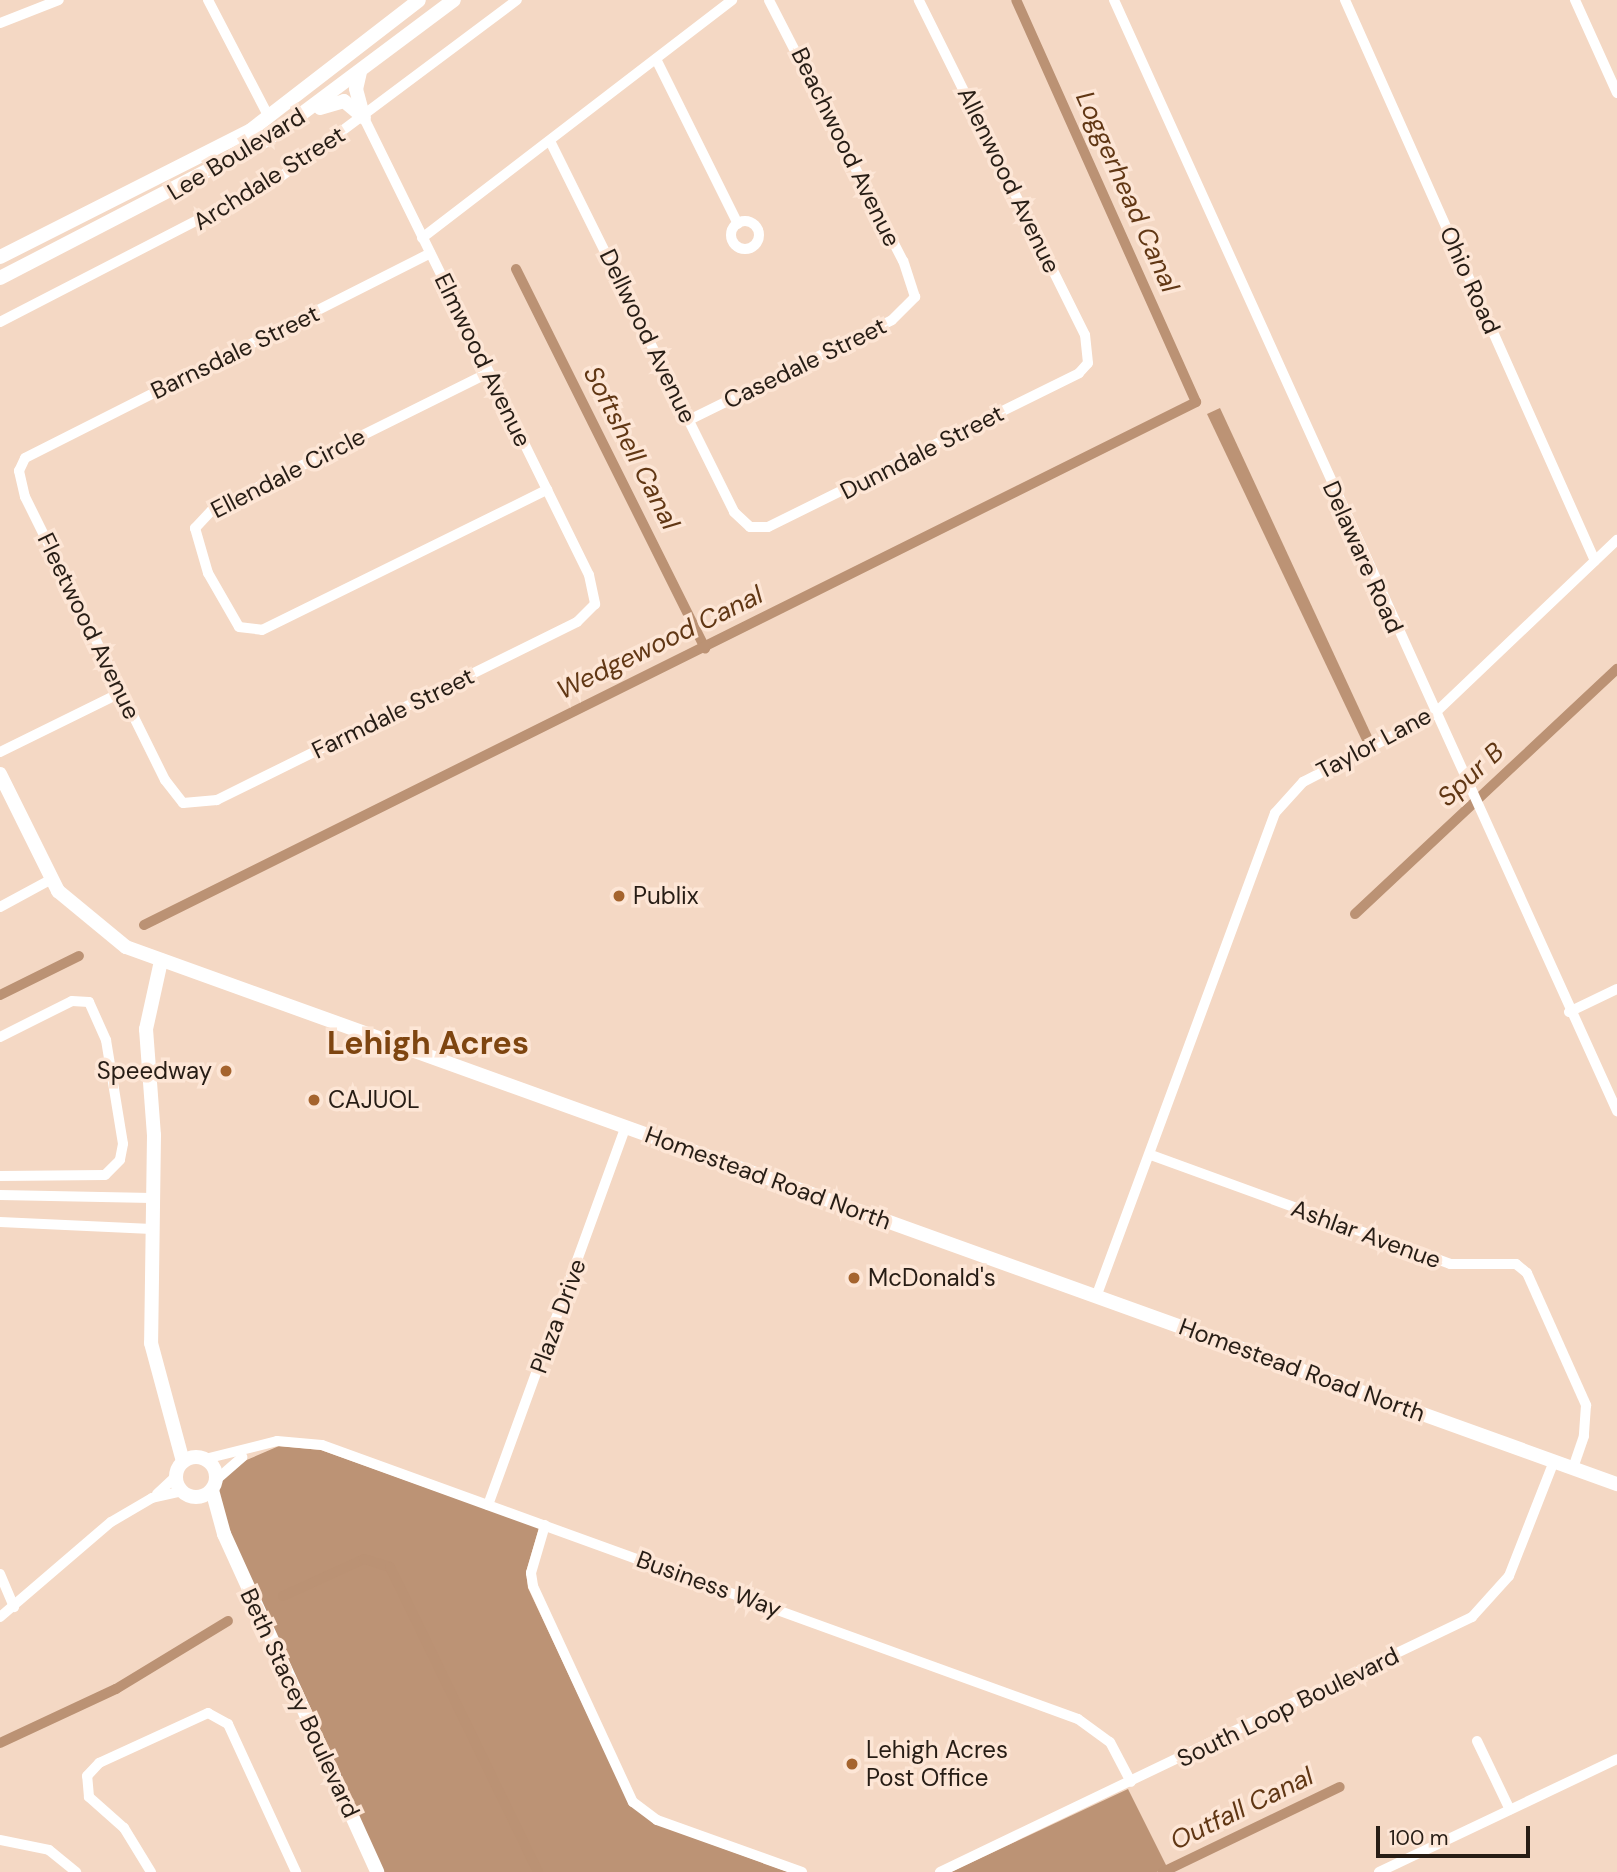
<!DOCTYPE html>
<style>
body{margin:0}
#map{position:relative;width:1617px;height:1872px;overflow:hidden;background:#f4d8c4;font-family:"DM Sans",sans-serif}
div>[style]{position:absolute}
.forest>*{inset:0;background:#bc9375}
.canal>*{height:10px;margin:-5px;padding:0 5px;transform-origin:5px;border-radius:5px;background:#bb9274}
.street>*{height:10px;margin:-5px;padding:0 5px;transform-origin:5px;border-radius:5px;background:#fff}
.street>.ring{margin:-5px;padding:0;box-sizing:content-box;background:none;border:10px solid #fff;border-radius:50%}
.secondary>*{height:14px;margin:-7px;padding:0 7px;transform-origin:7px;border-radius:7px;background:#fff}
.secondary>.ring{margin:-7px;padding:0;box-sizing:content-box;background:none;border:14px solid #fff;border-radius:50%}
.dots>*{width:19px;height:19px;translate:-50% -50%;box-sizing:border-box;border:4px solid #fde6d6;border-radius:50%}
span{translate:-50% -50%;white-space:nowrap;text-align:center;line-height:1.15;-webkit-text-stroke:7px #fde6d6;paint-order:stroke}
.street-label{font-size:24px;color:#271d15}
.poi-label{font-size:24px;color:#271d15}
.left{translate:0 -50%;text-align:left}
.right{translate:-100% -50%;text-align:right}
.water-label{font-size:26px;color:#613714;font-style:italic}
.district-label{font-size:32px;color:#7e4510;font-weight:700}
.scale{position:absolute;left:1376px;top:1826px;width:154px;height:32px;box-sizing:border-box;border:4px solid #271d15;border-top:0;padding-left:9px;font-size:21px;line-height:24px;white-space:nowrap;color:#271d15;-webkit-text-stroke:5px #fde6d6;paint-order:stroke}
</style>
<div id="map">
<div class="forest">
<div style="clip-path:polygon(1220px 408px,1376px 745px,1366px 749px,1207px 414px)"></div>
<div style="clip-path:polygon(279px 1446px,321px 1450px,539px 1528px,526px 1572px,528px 1588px,630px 1805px,656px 1824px,788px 1872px,383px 1872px,231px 1537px,218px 1492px,221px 1471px)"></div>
<div style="clip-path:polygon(1128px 1789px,1167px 1867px,1157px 1872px,951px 1872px)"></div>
</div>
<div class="canal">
<div style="left:516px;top:269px;width:424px;rotate:63.5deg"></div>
<div style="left:1355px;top:914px;width:359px;rotate:-43.1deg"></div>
<div style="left:144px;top:925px;width:1175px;rotate:-26.43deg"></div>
<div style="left:1196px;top:402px;width:440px;rotate:-114.1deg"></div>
<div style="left:0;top:995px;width:88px;rotate:-26.3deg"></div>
<div style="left:283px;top:1596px;width:89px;rotate:-24.6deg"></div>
<div style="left:364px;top:1559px;width:27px;rotate:17deg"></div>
<div style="left:390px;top:1567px;width:339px;rotate:64.1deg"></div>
<div style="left:0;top:1743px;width:128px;rotate:-25deg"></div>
<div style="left:116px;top:1689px;width:131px;rotate:-31.3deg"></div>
<div style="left:1163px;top:1872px;width:196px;rotate:-25.7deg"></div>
</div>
<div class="street">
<div style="left:208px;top:0;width:132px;rotate:62.5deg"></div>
<div style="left:1114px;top:0;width:1220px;rotate:65.64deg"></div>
<div style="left:1345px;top:0;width:614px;rotate:65.98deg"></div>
<div style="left:1575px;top:0;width:102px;rotate:65.7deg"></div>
<div style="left:0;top:23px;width:63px;rotate:-21.3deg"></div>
<div style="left:656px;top:59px;width:184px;rotate:63.6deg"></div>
<div style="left:364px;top:118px;width:509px;rotate:63.79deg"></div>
<div style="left:589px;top:575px;width:30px;rotate:78deg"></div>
<div style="left:595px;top:604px;width:25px;rotate:135deg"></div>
<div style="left:577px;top:622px;width:402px;rotate:153.7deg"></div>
<div style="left:217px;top:800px;width:34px;rotate:175deg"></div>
<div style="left:183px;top:803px;width:29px;rotate:-128deg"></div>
<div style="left:165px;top:780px;width:316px;rotate:-116.3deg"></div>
<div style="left:25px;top:497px;width:27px;rotate:-103deg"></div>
<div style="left:19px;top:471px;width:14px;rotate:-65deg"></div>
<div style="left:25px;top:458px;width:454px;rotate:-26.8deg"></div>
<div style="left:550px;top:141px;width:414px;rotate:63.6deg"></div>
<div style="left:734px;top:512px;width:22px;rotate:43deg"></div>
<div style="left:750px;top:527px;width:18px"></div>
<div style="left:768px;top:527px;width:347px;rotate:-26.3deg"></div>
<div style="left:1079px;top:373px;width:13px;rotate:-48deg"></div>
<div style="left:1088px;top:363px;width:28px;rotate:-96deg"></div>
<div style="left:1085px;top:335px;width:374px;rotate:-116.4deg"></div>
<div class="ring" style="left:731px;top:221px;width:18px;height:18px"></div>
<div style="left:422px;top:238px;width:391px;rotate:-37.5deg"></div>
<div style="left:0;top:322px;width:314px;rotate:-27.3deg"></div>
<div style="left:279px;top:178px;width:297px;rotate:-36.8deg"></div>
<div style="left:488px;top:373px;width:308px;rotate:153.6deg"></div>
<div style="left:212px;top:510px;width:25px;rotate:133deg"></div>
<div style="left:195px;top:528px;width:47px;rotate:73.9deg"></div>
<div style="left:208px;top:573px;width:62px;rotate:60.1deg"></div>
<div style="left:239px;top:627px;width:23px;rotate:7deg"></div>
<div style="left:262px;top:630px;width:318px;rotate:-26.2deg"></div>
<div style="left:689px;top:420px;width:226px;rotate:-26.2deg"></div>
<div style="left:892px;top:320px;width:33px;rotate:-45deg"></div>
<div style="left:915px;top:297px;width:38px;rotate:-108deg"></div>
<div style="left:903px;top:261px;width:293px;rotate:-117.2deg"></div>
<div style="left:0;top:752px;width:136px;rotate:-26.2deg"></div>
<div style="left:0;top:907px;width:57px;rotate:-28.4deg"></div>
<div style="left:1569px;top:1012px;width:53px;rotate:-25.6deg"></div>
<div style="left:0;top:1037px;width:80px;rotate:-26.6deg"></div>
<div style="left:72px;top:1001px;width:17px;rotate:3deg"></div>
<div style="left:89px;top:1002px;width:42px;rotate:65.9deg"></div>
<div style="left:106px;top:1040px;width:105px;rotate:80.7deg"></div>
<div style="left:123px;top:1144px;width:16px;rotate:101deg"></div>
<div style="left:120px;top:1160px;width:21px;rotate:135deg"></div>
<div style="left:105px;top:1175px;width:105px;rotate:179.5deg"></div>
<div style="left:1151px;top:1155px;width:318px;rotate:20deg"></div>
<div style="left:1450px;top:1264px;width:66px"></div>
<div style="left:1516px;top:1264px;width:14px;rotate:39deg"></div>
<div style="left:1527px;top:1273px;width:145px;rotate:65.9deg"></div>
<div style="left:1586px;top:1405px;width:31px;rotate:94deg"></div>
<div style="left:1584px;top:1436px;width:34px;rotate:109deg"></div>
<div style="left:0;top:1195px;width:152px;rotate:1.1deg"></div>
<div style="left:0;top:1222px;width:152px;rotate:2.6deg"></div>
<div style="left:1096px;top:1297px;width:516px;rotate:-69.7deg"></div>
<div style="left:1275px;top:813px;width:42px;rotate:-47.9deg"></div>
<div style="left:1303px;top:782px;width:146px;rotate:-27.3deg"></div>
<div style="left:1433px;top:715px;width:254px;rotate:-43.6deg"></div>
<div style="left:205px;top:1459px;width:74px;rotate:-14deg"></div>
<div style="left:277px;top:1441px;width:45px;rotate:5.1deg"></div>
<div style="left:322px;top:1445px;width:804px;rotate:19.92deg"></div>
<div style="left:1078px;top:1719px;width:39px;rotate:36deg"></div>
<div style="left:1110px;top:1742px;width:45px;rotate:62.3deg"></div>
<div style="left:216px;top:1480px;width:35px;rotate:-41deg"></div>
<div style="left:157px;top:1494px;width:26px;rotate:-43deg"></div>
<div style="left:488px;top:1505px;width:403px;rotate:-70deg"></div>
<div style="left:545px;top:1525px;width:50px;rotate:106.3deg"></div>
<div style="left:531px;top:1573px;width:13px;rotate:81deg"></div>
<div style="left:533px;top:1586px;width:238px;rotate:65.2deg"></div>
<div style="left:633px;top:1802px;width:30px;rotate:37deg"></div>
<div style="left:657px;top:1820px;width:154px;rotate:19.7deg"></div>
<div style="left:0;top:1574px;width:36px;rotate:67deg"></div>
<div style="left:0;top:1617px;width:146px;rotate:-40.6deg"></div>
<div style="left:111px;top:1522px;width:48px;rotate:-30.3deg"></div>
<div style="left:152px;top:1498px;width:31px;rotate:-13deg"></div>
<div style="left:1477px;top:1741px;width:76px;rotate:64.4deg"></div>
<div style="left:0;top:1840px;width:50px;rotate:11.5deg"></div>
<div style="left:49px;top:1850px;width:35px;rotate:39deg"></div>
<div style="left:151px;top:1872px;width:52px;rotate:-121.5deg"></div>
<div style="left:124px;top:1828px;width:47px;rotate:-138.5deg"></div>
<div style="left:89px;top:1797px;width:21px;rotate:-95deg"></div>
<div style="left:87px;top:1776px;width:18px;rotate:-47deg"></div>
<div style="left:99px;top:1763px;width:120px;rotate:-24.6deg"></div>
<div style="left:208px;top:1713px;width:23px;rotate:29deg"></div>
<div style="left:228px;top:1724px;width:163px;rotate:65.3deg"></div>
<div style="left:940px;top:1872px;width:590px;rotate:-25.61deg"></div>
<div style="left:1472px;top:1617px;width:55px;rotate:-47.9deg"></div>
<div style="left:1509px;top:1576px;width:123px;rotate:-68.6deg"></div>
<div style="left:1379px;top:1872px;width:263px;rotate:-25.4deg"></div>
</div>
<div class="secondary">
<div style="left:360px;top:72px;width:17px;rotate:103deg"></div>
<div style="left:356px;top:89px;width:28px;rotate:75deg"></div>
<div style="left:320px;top:108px;width:25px;rotate:-16deg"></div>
<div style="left:344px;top:101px;width:26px;rotate:40deg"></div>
<div style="left:0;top:257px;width:281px;rotate:-26.8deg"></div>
<div style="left:251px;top:130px;width:212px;rotate:-37.7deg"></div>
<div style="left:0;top:278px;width:302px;rotate:-27.4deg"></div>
<div style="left:268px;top:139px;width:232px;rotate:-36.8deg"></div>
<div style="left:0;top:774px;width:131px;rotate:63.6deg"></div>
<div style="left:58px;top:891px;width:88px;rotate:39.5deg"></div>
<div style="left:126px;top:947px;width:1585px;rotate:19.81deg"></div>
<div style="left:161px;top:961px;width:70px;rotate:102.4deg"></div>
<div style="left:146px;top:1029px;width:106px;rotate:85.7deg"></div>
<div style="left:154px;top:1135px;width:208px;rotate:90.8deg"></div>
<div style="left:151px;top:1343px;width:123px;rotate:74.9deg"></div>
<div class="ring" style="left:176px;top:1457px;width:26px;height:26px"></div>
<div style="left:212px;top:1490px;width:46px;rotate:74.7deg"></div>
<div style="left:224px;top:1534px;width:371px;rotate:65.6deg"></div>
</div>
<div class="dots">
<div style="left:619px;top:896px;background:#a5642e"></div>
<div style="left:226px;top:1071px;background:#a5642e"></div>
<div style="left:314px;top:1100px;background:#a5642e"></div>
<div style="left:854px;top:1278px;background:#a5642e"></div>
<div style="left:852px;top:1764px;background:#a5642e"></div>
</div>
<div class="street-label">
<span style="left:846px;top:147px;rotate:64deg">Beachwood Avenue</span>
<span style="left:236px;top:154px;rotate:-31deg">Lee Boulevard</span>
<span style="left:269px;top:178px;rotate:-32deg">Archdale Street</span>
<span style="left:1009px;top:180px;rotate:64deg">Allenwood Avenue</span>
<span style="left:1470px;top:280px;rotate:66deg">Ohio Road</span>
<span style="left:648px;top:336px;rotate:64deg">Dellwood Avenue</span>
<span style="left:235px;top:352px;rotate:-26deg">Barnsdale Street</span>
<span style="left:483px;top:360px;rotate:64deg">Elmwood Avenue</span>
<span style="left:805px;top:363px;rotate:-26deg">Casedale Street</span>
<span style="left:922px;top:452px;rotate:-27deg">Dunndale Street</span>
<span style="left:288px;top:473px;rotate:-27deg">Ellendale Circle</span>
<span style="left:1363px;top:557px;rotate:66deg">Delaware Road</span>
<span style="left:89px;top:626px;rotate:64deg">Fleetwood Avenue</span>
<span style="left:393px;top:713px;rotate:-26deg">Farmdale Street</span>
<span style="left:1374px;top:743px;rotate:-28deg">Taylor Lane</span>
<span style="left:768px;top:1178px;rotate:20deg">Homestead Road North</span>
<span style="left:1366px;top:1234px;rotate:20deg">Ashlar Avenue</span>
<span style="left:558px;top:1316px;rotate:-70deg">Plaza Drive</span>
<span style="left:1302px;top:1370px;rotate:20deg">Homestead Road North</span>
<span style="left:709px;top:1584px;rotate:20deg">Business Way</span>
<span style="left:300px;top:1703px;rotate:65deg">Beth Stacey Boulevard</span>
<span style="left:1288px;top:1707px;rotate:-26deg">South Loop Boulevard</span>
</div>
<div class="poi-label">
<span class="left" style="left:633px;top:896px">Publix</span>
<span class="right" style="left:212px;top:1071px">Speedway</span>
<span class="left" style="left:328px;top:1100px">CAJUOL</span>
<span class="left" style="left:868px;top:1278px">McDonald's</span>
<span class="left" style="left:866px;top:1764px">Lehigh Acres<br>Post Office</span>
</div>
<div class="water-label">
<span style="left:1127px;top:192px;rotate:66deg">Loggerhead Canal</span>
<span style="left:631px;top:448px;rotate:63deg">Softshell Canal</span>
<span style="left:660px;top:643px;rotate:-26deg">Wedgewood Canal</span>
<span style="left:1471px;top:775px;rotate:-43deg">Spur B</span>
<span style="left:1242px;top:1809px;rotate:-26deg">Outfall Canal</span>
</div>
<div class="district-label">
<span style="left:428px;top:1043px">Lehigh Acres</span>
</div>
<div class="scale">100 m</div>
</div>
